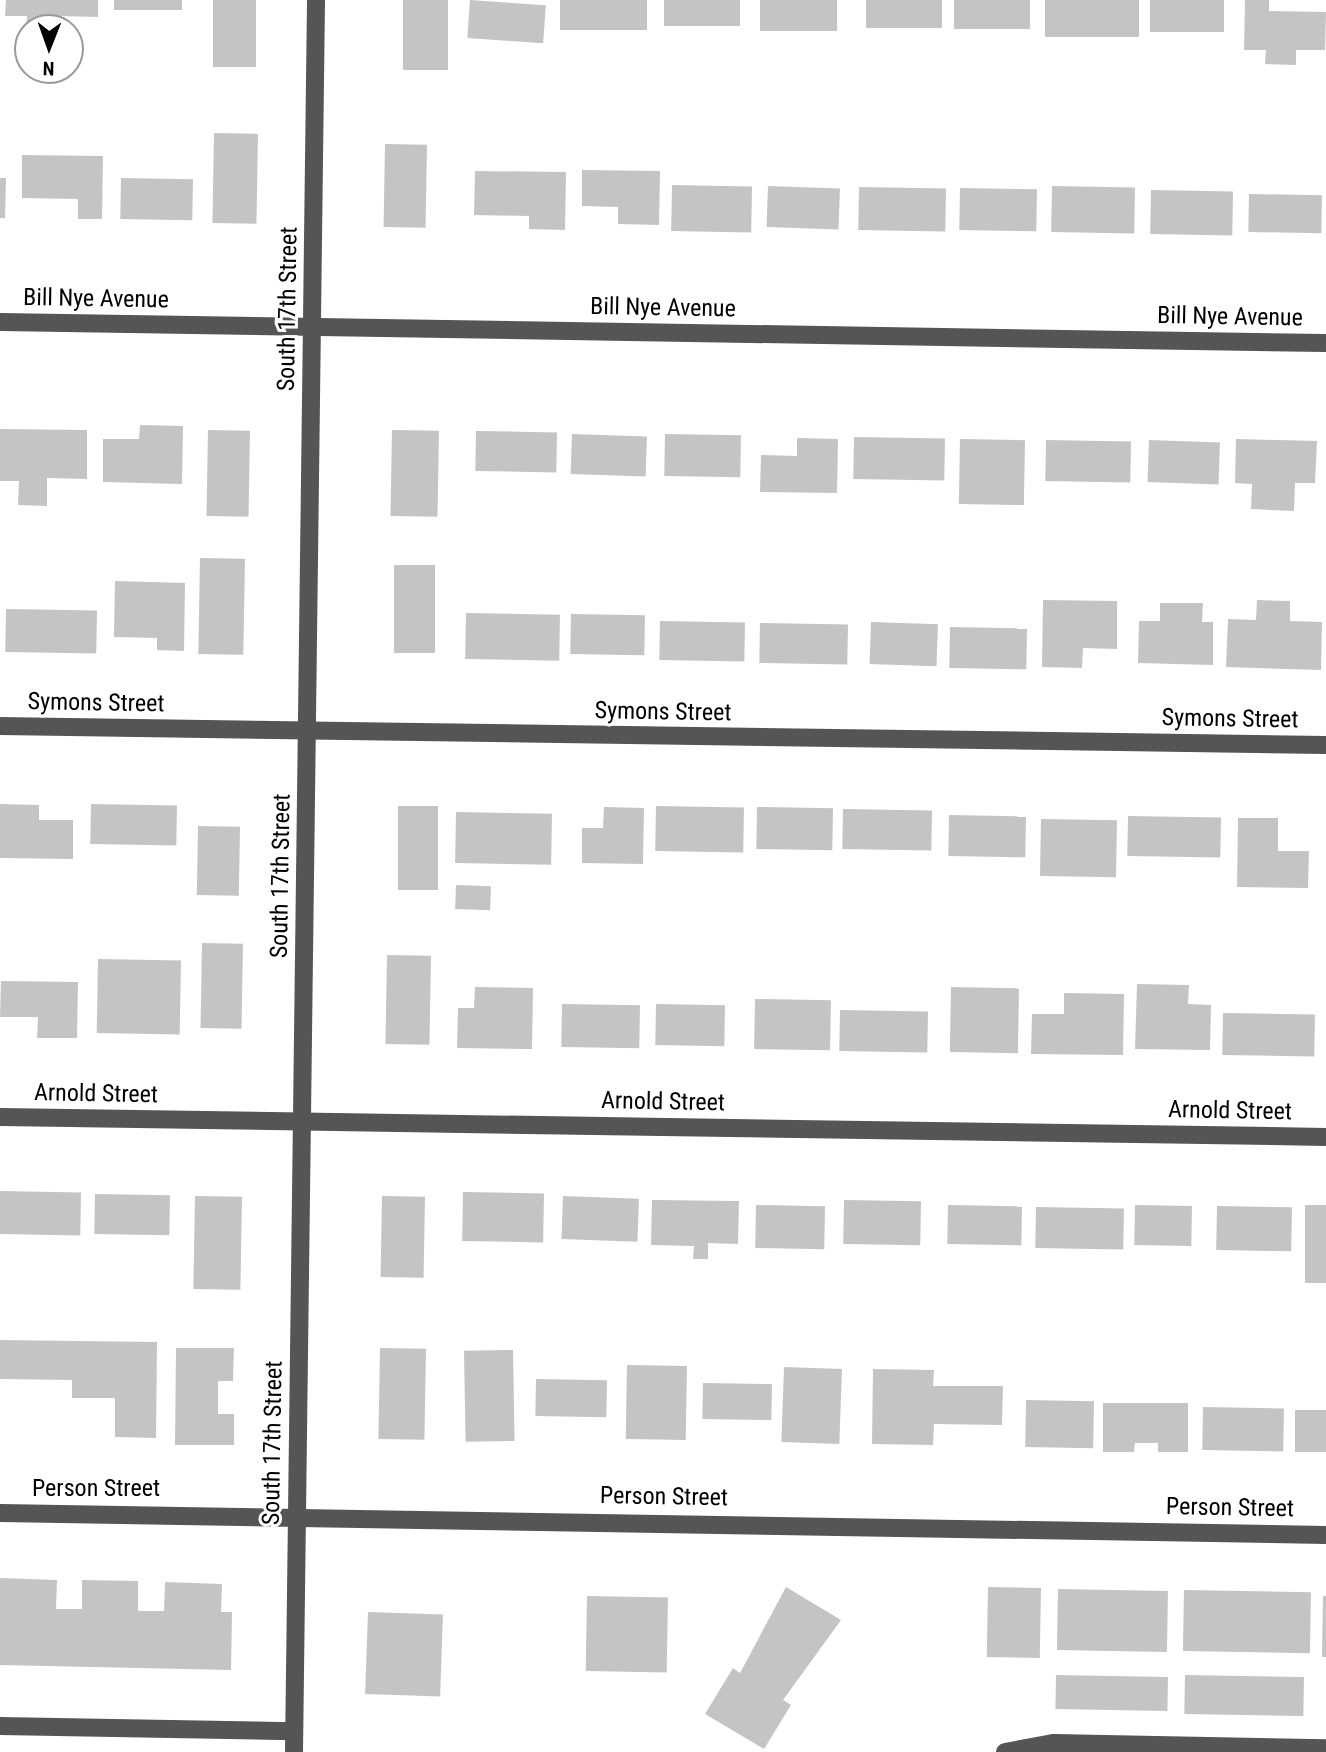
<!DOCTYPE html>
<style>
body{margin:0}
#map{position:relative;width:1326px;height:1752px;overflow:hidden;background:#fff;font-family:"Roboto Condensed",sans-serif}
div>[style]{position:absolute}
.building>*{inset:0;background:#c4c4c4;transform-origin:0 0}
.minor>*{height:18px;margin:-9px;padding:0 9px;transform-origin:9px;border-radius:9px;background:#555}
span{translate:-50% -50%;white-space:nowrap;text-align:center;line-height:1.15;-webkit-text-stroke:6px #fff;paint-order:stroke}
.street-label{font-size:24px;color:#000}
.north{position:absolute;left:14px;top:14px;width:70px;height:70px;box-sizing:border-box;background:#fff;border:2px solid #999;border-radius:50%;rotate:181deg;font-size:19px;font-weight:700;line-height:28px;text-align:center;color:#000}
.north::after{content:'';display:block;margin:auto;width:24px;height:32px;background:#000;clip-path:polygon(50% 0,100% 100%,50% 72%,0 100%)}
</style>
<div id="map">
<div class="building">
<div style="clip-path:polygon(6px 0,98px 0,98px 17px,56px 16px,56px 28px,26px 28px,27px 16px,5px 16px)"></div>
<div style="left:114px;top:0;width:68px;height:10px"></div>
<div style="left:213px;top:0;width:43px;height:67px"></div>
<div style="left:403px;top:0;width:45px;height:70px"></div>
<div style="left:470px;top:0;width:76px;height:38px;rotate:4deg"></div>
<div style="left:560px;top:0;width:87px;height:30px"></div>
<div style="left:664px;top:0;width:76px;height:26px"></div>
<div style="left:760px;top:0;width:77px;height:31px"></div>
<div style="left:866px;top:0;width:76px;height:28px"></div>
<div style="left:954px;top:0;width:76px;height:29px"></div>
<div style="left:1045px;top:0;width:94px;height:37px"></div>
<div style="left:1150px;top:0;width:74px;height:32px"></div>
<div style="clip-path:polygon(1245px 0,1269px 0,1269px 11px,1326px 12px,1325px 50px,1296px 50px,1296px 65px,1265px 64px,1266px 50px,1244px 50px)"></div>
<div style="left:214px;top:133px;width:44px;height:90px;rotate:1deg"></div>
<div style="left:385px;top:144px;width:42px;height:83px;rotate:1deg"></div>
<div style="clip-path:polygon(22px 155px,103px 156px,102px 219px,78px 219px,78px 199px,22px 198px)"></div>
<div style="clip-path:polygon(582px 170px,660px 171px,659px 225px,618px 224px,618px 207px,582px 206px)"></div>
<div style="clip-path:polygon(475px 171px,566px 172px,565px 230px,529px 229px,529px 216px,474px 215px)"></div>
<div style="clip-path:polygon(0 178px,6px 178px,5px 218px,0 218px)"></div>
<div style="left:121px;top:178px;width:72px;height:41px;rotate:1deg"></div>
<div style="left:672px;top:185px;width:80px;height:46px;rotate:1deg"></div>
<div style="left:768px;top:186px;width:72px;height:41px;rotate:2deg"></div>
<div style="left:1052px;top:186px;width:83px;height:46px;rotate:1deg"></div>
<div style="left:859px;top:187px;width:87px;height:43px;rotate:1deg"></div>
<div style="left:960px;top:188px;width:77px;height:42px;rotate:1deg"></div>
<div style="left:1151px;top:190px;width:82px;height:44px;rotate:1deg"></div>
<div style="left:1249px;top:194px;width:73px;height:38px;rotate:1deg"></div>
<div style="clip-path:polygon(140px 425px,183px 426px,182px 484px,103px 482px,103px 439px,139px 439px)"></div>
<div style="clip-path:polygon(0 429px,87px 430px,87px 479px,47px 478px,47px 506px,18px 505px,19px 481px,0 481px)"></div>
<div style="left:208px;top:430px;width:42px;height:86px;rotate:1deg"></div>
<div style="left:392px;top:430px;width:47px;height:86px;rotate:1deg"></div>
<div style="left:476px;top:431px;width:81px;height:40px;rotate:1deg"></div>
<div style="left:572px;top:434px;width:75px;height:40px;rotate:2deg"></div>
<div style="left:665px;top:434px;width:76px;height:42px;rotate:1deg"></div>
<div style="left:854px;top:437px;width:91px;height:42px;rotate:1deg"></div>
<div style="clip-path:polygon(797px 438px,838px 439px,837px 493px,760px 492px,761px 455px,797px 456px)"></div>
<div style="left:960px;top:439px;width:65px;height:65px;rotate:1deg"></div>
<div style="clip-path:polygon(1236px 439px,1317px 441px,1315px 483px,1295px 483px,1294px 511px,1251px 509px,1252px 484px,1235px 483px)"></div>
<div style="left:1046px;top:440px;width:85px;height:41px;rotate:1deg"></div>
<div style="left:1149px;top:440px;width:71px;height:42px;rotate:2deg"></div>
<div style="left:200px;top:558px;width:45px;height:96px;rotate:1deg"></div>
<div style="left:394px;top:565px;width:41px;height:88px"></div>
<div style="clip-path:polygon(115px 581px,185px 583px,184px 651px,157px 650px,157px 638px,114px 637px)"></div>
<div style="clip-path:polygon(1043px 600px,1117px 601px,1117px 649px,1083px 648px,1082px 668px,1042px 667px)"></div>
<div style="clip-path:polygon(1257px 600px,1290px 601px,1290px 621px,1322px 622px,1321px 670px,1226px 667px,1228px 619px,1256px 620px)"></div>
<div style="clip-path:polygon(1160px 603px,1203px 603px,1202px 622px,1213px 622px,1213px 665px,1138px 663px,1139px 621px,1160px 621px)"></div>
<div style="left:6px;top:609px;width:91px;height:43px;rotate:1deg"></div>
<div style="left:466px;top:613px;width:94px;height:46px;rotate:1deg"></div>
<div style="left:571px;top:614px;width:74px;height:40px;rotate:1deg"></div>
<div style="left:660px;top:621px;width:85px;height:39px;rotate:1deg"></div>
<div style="left:871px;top:622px;width:67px;height:42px;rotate:2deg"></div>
<div style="left:760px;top:623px;width:88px;height:40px;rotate:1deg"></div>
<div style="left:950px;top:627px;width:77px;height:41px;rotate:1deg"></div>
<div style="clip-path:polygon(0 804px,39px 805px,39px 820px,73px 820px,73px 859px,0 858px)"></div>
<div style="left:91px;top:804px;width:86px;height:40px;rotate:1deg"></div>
<div style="left:398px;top:806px;width:40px;height:84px"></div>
<div style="left:656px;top:806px;width:88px;height:45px;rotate:1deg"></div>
<div style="clip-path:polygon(604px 807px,644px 808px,643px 864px,582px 863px,582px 828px,603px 828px)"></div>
<div style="left:757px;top:807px;width:76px;height:42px;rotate:1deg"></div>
<div style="left:843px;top:809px;width:89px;height:40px;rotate:1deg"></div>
<div style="left:456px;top:812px;width:96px;height:51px;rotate:1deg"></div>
<div style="left:949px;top:815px;width:77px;height:41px;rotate:1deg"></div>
<div style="left:1128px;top:816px;width:93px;height:40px;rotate:1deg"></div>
<div style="clip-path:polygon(1238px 818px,1278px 818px,1278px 851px,1309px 851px,1308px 888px,1237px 887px)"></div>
<div style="left:1041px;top:819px;width:76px;height:57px;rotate:1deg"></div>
<div style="left:198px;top:826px;width:42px;height:69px;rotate:1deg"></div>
<div style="left:456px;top:885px;width:35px;height:24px;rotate:2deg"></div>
<div style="left:202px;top:943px;width:41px;height:85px;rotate:1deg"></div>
<div style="left:387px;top:955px;width:44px;height:89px;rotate:1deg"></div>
<div style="left:98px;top:959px;width:83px;height:74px;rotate:1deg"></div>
<div style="clip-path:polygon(1px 981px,78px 982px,77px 1038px,37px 1038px,38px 1017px,0 1017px)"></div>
<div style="clip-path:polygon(1137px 984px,1189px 985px,1188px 1004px,1211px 1005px,1210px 1050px,1135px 1049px)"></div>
<div style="clip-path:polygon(475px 987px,533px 988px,532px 1049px,457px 1048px,458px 1008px,474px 1008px)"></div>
<div style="left:951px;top:987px;width:68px;height:65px;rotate:1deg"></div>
<div style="clip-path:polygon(1064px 993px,1124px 994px,1123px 1055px,1031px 1054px,1032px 1014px,1064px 1014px)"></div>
<div style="left:755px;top:999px;width:76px;height:50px;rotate:1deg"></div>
<div style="left:562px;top:1004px;width:78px;height:43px;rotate:1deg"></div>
<div style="left:656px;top:1004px;width:69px;height:41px;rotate:1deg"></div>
<div style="left:840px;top:1010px;width:88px;height:41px;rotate:1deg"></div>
<div style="left:1223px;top:1013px;width:92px;height:42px;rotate:1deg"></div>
<div style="left:0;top:1191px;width:81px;height:43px;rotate:1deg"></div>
<div style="left:463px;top:1192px;width:81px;height:49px;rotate:1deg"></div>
<div style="left:95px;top:1194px;width:75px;height:40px;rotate:1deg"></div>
<div style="left:195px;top:1196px;width:47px;height:93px;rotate:1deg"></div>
<div style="left:382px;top:1196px;width:43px;height:81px;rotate:1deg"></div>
<div style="left:563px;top:1196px;width:76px;height:43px;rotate:2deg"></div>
<div style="clip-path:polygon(652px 1200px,739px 1201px,738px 1244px,708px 1243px,708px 1259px,693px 1259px,694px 1246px,651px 1245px)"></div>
<div style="left:844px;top:1200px;width:77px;height:44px;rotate:1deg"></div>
<div style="left:756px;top:1205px;width:69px;height:43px;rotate:1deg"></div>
<div style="left:948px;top:1205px;width:74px;height:39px;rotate:1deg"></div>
<div style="left:1135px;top:1205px;width:57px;height:40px;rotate:1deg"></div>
<div style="left:1305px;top:1205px;width:21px;height:78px"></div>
<div style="left:1217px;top:1206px;width:75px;height:44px;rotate:1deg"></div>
<div style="left:1036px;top:1207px;width:88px;height:41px;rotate:1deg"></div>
<div style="clip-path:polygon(0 1340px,157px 1342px,156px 1438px,115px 1437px,115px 1398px,72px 1398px,72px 1380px,0 1379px)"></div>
<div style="clip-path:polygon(176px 1348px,234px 1348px,233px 1381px,218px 1381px,218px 1414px,234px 1414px,234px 1445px,175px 1445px)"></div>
<div style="left:380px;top:1348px;width:46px;height:91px;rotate:1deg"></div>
<div style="left:513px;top:1350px;width:91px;height:49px;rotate:89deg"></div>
<div style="left:627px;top:1365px;width:60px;height:74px;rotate:1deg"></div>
<div style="left:784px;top:1367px;width:58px;height:75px;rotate:2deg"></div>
<div style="clip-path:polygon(873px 1369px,934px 1370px,933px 1386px,1003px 1386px,1002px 1425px,934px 1424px,933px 1445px,872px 1444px)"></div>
<div style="left:536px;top:1379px;width:71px;height:37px;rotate:1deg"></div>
<div style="left:703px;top:1383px;width:69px;height:36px;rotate:1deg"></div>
<div style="left:1026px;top:1400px;width:68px;height:47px;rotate:1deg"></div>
<div style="clip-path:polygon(1103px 1403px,1188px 1403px,1188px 1452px,1158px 1452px,1158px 1443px,1135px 1443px,1134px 1452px,1103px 1452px)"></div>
<div style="left:1203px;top:1407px;width:81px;height:43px;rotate:1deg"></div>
<div style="left:1295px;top:1410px;width:31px;height:42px"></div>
<div style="clip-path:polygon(0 1578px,57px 1580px,56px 1609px,82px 1609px,82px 1580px,138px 1581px,138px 1611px,164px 1611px,165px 1582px,222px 1584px,221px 1612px,232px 1612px,231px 1670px,0 1665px)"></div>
<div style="clip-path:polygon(786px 1587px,841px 1620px,783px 1700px,791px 1705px,764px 1749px,705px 1714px,733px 1668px,740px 1673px)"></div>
<div style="left:988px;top:1587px;width:53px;height:70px;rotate:1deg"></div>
<div style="left:1058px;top:1589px;width:110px;height:61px;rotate:1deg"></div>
<div style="left:1184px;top:1590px;width:127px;height:61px;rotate:1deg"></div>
<div style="left:587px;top:1596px;width:81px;height:75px;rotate:1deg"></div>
<div style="clip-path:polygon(1323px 1596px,1326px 1596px,1326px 1657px,1322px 1657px)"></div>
<div style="left:368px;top:1612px;width:75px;height:82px;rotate:2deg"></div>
<div style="left:1056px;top:1675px;width:112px;height:34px;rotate:1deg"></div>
<div style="left:1185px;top:1675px;width:119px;height:39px;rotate:1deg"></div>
</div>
<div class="minor">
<div style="left:0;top:322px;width:1326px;rotate:0.91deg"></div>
<div style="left:0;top:726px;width:1326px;rotate:0.82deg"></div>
<div style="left:0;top:1117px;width:1326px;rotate:0.86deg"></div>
<div style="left:0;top:1513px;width:1326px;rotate:0.95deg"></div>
<div style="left:0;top:1726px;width:294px;rotate:1deg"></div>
<div style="left:294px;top:1752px;width:1752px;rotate:-89.28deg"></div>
<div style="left:1005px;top:1752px;width:50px;rotate:-10.4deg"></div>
<div style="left:1054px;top:1743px;width:272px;rotate:1.1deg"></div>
</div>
<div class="street-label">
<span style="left:96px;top:299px;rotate:1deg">Bill Nye Avenue</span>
<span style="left:663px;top:308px;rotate:1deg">Bill Nye Avenue</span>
<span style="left:288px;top:309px;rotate:-89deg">South 17th Street</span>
<span style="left:1230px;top:317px;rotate:1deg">Bill Nye Avenue</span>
<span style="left:96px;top:703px;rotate:1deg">Symons Street</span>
<span style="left:663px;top:712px;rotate:1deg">Symons Street</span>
<span style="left:1230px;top:719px;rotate:1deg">Symons Street</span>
<span style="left:281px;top:876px;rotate:-89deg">South 17th Street</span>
<span style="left:96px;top:1094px;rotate:1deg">Arnold Street</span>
<span style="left:663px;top:1102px;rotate:1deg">Arnold Street</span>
<span style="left:1230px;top:1111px;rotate:1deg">Arnold Street</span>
<span style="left:273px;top:1443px;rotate:-89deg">South 17th Street</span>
<span style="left:96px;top:1489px">Person Street</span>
<span style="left:664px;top:1497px;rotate:1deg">Person Street</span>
<span style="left:1230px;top:1508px;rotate:1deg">Person Street</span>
</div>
<div class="north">N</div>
</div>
